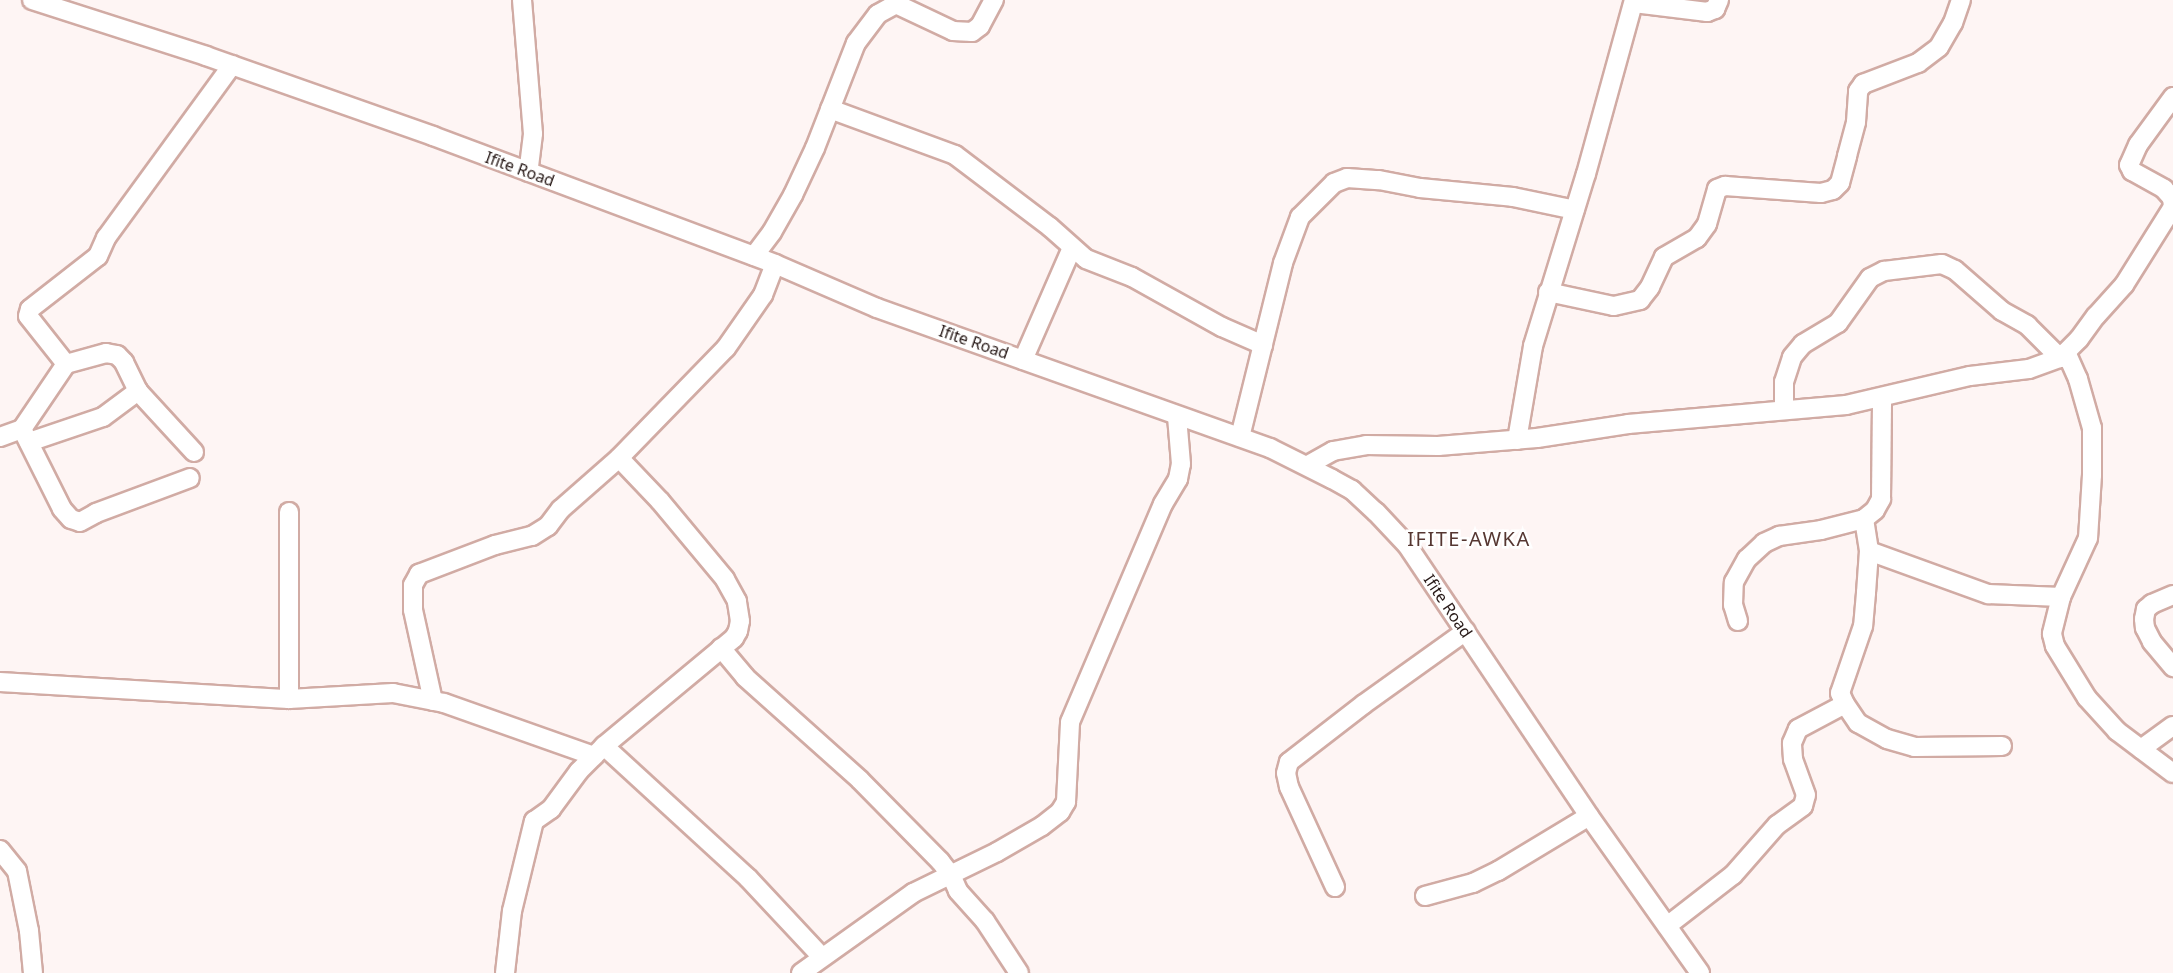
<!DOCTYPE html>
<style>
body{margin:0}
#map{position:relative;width:2173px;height:973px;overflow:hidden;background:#fef5f4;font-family:"Noto Sans",sans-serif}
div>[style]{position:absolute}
.roads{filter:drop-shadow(2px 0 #d1aba4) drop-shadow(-2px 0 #d1aba4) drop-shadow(0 2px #d1aba4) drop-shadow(0 -2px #d1aba4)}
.minor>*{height:18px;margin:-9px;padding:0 9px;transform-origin:9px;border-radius:9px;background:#fff}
span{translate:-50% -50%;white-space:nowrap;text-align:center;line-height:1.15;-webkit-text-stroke:5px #fff;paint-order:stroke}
.street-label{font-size:16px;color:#271917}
.quarter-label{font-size:20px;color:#563732;letter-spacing:1.5px}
</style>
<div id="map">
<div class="roads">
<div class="minor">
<div style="left:32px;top:0;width:183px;rotate:17.8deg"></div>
<div style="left:206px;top:56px;width:241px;rotate:19.4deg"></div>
<div style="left:433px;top:136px;width:365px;rotate:20.5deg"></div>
<div style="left:775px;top:264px;width:111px;rotate:23.3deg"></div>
<div style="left:877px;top:308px;width:417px;rotate:19.6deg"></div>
<div style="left:1270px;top:448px;width:69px;rotate:26.6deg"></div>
<div style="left:1332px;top:479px;width:23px;rotate:29deg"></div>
<div style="left:1352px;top:490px;width:33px;rotate:43deg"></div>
<div style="left:1376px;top:512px;width:45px;rotate:46.8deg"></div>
<div style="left:1407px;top:545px;width:326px;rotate:56.1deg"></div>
<div style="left:1589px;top:816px;width:192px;rotate:54.7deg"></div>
<div style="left:522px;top:0;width:134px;rotate:85.3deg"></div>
<div style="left:533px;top:134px;width:38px;rotate:97deg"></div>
<div style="left:1634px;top:3px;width:74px;rotate:7deg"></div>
<div style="left:1707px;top:12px;width:9px;rotate:-21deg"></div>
<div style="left:1715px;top:9px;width:10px;rotate:-66deg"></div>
<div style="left:2173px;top:97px;width:59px;rotate:126.1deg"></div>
<div style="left:2138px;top:145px;width:22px;rotate:114deg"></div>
<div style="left:2129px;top:165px;width:7px;rotate:63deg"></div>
<div style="left:2132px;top:171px;width:37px;rotate:29deg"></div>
<div style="left:2164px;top:189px;width:12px;rotate:48deg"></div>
<div style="left:2172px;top:198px;width:8px;rotate:83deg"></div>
<div style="left:830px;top:109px;width:133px;rotate:20.2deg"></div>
<div style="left:955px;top:155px;width:119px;rotate:37.2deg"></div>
<div style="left:1050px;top:227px;width:48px;rotate:41.6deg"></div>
<div style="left:1086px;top:259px;width:49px;rotate:21.4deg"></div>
<div style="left:1132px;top:277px;width:103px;rotate:29.1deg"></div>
<div style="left:1222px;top:327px;width:45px;rotate:23.7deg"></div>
<div style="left:754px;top:256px;width:30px;rotate:-53deg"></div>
<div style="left:772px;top:232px;width:43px;rotate:-60.4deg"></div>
<div style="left:793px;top:195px;width:52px;rotate:-64.9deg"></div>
<div style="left:815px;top:148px;width:113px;rotate:-68.7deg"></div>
<div style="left:856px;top:43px;width:36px;rotate:-53deg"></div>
<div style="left:878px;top:14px;width:21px;rotate:-29deg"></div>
<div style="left:896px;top:4px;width:63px;rotate:25.3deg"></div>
<div style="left:953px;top:31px;width:19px;rotate:3deg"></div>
<div style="left:972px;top:32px;width:10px;rotate:-37deg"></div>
<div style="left:980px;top:26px;width:30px;rotate:-62deg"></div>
<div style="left:1548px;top:292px;width:67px;rotate:12deg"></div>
<div style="left:1614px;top:306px;width:27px;rotate:-13deg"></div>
<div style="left:1640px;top:300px;width:16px;rotate:-52deg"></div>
<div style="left:1650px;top:287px;width:33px;rotate:-65deg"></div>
<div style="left:1664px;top:257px;width:38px;rotate:-30deg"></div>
<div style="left:1697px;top:238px;width:17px;rotate:-54deg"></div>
<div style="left:1707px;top:224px;width:36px;rotate:-74deg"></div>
<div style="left:1717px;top:189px;width:9px;rotate:-21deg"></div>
<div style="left:1725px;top:186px;width:96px;rotate:4.2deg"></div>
<div style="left:1821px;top:193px;width:12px;rotate:-14deg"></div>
<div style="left:1833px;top:190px;width:10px;rotate:-45deg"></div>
<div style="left:1840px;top:183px;width:28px;rotate:-75deg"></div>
<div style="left:1847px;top:156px;width:35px;rotate:-75deg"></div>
<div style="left:1856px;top:122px;width:31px;rotate:-86deg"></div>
<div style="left:1858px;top:91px;width:9px;rotate:-54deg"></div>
<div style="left:1863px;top:84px;width:59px;rotate:-20.9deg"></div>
<div style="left:1918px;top:63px;width:26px;rotate:-37deg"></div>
<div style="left:1939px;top:47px;width:28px;rotate:-60deg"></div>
<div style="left:1953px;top:23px;width:24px;rotate:-71deg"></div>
<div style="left:2066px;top:352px;width:30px;rotate:66deg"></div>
<div style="left:2078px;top:379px;width:51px;rotate:74.1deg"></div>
<div style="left:2092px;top:428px;width:47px;rotate:90deg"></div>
<div style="left:2092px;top:475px;width:63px;rotate:93.6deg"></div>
<div style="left:2088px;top:538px;width:65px;rotate:114.6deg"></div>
<div style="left:2061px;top:597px;width:38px;rotate:104deg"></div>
<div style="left:2052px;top:634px;width:12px;rotate:76deg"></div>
<div style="left:2055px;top:646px;width:61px;rotate:58.4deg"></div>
<div style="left:2087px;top:698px;width:45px;rotate:47.7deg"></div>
<div style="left:2117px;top:731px;width:70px;rotate:36.9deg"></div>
<div style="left:1023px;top:360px;width:122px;rotate:-66.4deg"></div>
<div style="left:1784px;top:410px;width:28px;rotate:-90deg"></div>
<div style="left:1784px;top:382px;width:26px;rotate:-72deg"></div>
<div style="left:1792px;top:357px;width:17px;rotate:-50deg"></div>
<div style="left:1803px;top:344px;width:41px;rotate:-31deg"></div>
<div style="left:1838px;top:323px;width:55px;rotate:-54.6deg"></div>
<div style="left:1870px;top:278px;width:16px;rotate:-27deg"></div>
<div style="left:1884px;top:271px;width:58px;rotate:-6.9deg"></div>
<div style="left:1942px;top:264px;width:14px;rotate:25deg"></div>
<div style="left:1955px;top:270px;width:62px;rotate:41.1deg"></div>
<div style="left:2002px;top:311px;width:29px;rotate:29deg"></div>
<div style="left:2027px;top:325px;width:47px;rotate:45deg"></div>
<div style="left:22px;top:429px;width:78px;rotate:-55.9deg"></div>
<div style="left:0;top:437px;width:23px;rotate:-20deg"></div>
<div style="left:22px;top:429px;width:89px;rotate:63.4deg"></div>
<div style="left:62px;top:509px;width:13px;rotate:48deg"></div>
<div style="left:71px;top:519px;width:9px;rotate:18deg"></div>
<div style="left:80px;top:522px;width:18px;rotate:-29deg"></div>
<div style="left:96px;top:513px;width:100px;rotate:-20.4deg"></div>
<div style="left:1240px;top:437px;width:179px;rotate:-76.1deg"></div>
<div style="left:1283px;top:263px;width:49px;rotate:-69.7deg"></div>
<div style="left:1300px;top:217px;width:48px;rotate:-45deg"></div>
<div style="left:1334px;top:183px;width:14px;rotate:-21deg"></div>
<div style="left:1347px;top:178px;width:32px;rotate:4deg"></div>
<div style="left:1379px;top:180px;width:42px;rotate:11deg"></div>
<div style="left:1420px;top:188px;width:93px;rotate:5.5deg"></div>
<div style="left:1513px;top:197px;width:63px;rotate:11.8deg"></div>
<div style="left:1517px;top:440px;width:95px;rotate:-80.3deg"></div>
<div style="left:1533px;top:346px;width:180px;rotate:-72.9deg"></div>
<div style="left:1586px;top:174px;width:180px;rotate:-74.6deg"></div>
<div style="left:29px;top:442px;width:78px;rotate:-18.7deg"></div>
<div style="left:103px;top:417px;width:44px;rotate:-36.6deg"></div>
<div style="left:194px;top:452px;width:83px;rotate:-132.6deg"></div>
<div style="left:138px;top:391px;width:32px;rotate:-116deg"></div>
<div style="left:124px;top:362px;width:10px;rotate:-135deg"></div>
<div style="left:117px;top:355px;width:11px;rotate:-170deg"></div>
<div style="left:106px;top:353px;width:41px;rotate:164.6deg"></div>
<div style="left:66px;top:364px;width:61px;rotate:-128.4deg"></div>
<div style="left:28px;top:316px;width:7px;rotate:-74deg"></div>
<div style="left:30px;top:309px;width:86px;rotate:-37.9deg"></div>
<div style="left:98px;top:256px;width:20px;rotate:-66deg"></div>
<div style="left:106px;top:238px;width:214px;rotate:-53.9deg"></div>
<div style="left:1308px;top:465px;width:29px;rotate:-29deg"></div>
<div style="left:1333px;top:451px;width:34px;rotate:-10deg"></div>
<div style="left:1366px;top:445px;width:72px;rotate:0.8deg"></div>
<div style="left:1438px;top:446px;width:99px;rotate:-4.6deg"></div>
<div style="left:1537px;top:438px;width:92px;rotate:-8.7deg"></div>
<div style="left:1628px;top:424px;width:219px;rotate:-5deg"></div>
<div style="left:1846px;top:405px;width:127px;rotate:-13.2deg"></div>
<div style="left:1970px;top:376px;width:59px;rotate:-6.8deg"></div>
<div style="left:2029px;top:369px;width:33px;rotate:-20deg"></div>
<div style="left:2060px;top:358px;width:27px;rotate:-45deg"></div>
<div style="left:2079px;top:339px;width:29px;rotate:-54deg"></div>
<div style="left:2096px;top:316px;width:42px;rotate:-47.9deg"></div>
<div style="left:2124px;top:285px;width:92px;rotate:-57.9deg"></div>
<div style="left:289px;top:512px;width:187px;rotate:90deg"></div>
<div style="left:1864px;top:519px;width:32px;rotate:81deg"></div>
<div style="left:1869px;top:551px;width:42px;rotate:94.1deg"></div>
<div style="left:1866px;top:593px;width:33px;rotate:95deg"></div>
<div style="left:1863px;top:626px;width:71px;rotate:108.9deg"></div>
<div style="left:1840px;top:693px;width:12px;rotate:66deg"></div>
<div style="left:1845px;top:704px;width:23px;rotate:56deg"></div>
<div style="left:1858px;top:723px;width:33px;rotate:29deg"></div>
<div style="left:1887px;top:739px;width:29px;rotate:16deg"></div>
<div style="left:1915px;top:747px;width:87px;rotate:-0.7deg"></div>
<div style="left:1869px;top:551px;width:127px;rotate:19.9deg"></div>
<div style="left:1988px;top:594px;width:73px;rotate:2.4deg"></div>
<div style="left:2173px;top:595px;width:23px;rotate:157deg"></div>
<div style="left:2152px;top:604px;width:8px;rotate:140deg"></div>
<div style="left:2146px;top:609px;width:10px;rotate:101deg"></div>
<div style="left:2144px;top:619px;width:9px;rotate:84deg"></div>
<div style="left:2145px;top:628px;width:16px;rotate:63deg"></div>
<div style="left:2152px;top:642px;width:33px;rotate:50deg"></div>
<div style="left:1738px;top:621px;width:17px;rotate:-107deg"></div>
<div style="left:1733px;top:605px;width:23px;rotate:-88deg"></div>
<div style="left:1734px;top:582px;width:26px;rotate:-61deg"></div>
<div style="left:1747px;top:559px;width:23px;rotate:-43deg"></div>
<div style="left:1764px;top:543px;width:17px;rotate:-25deg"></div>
<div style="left:1779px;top:536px;width:42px;rotate:-8.1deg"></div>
<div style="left:1821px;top:530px;width:44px;rotate:-14.3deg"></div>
<div style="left:1864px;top:519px;width:14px;rotate:-39deg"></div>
<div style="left:1875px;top:510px;width:13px;rotate:-61deg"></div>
<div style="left:1881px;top:499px;width:101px;rotate:-89.4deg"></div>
<div style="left:721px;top:648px;width:38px;rotate:50deg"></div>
<div style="left:745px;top:677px;width:154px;rotate:41.8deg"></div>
<div style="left:860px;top:780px;width:114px;rotate:45.4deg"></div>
<div style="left:940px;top:861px;width:18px;rotate:52deg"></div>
<div style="left:951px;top:875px;width:17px;rotate:66deg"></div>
<div style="left:958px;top:891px;width:40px;rotate:48deg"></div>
<div style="left:985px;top:921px;width:62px;rotate:56.8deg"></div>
<div style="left:0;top:682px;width:289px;rotate:3.4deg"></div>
<div style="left:289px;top:699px;width:104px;rotate:-3.3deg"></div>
<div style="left:393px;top:693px;width:52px;rotate:11.1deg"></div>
<div style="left:444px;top:703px;width:159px;rotate:19.5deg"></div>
<div style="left:433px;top:701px;width:93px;rotate:-102.4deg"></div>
<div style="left:413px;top:610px;width:25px;rotate:-90deg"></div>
<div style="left:413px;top:585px;width:13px;rotate:-61deg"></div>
<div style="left:419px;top:574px;width:81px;rotate:-20.9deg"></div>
<div style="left:495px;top:545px;width:38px;rotate:-14deg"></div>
<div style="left:532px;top:536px;width:19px;rotate:-32deg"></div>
<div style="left:548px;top:526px;width:21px;rotate:-53deg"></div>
<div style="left:561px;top:509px;width:77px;rotate:-41.3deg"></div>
<div style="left:619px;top:458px;width:153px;rotate:-45.8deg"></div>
<div style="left:726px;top:348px;width:65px;rotate:-55.1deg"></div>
<div style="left:763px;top:295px;width:33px;rotate:-69deg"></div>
<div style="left:604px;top:746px;width:195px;rotate:42.5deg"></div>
<div style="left:748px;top:878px;width:108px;rotate:46.9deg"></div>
<div style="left:2141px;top:749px;width:39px;rotate:-36deg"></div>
<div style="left:0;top:850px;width:27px;rotate:51deg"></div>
<div style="left:17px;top:871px;width:61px;rotate:78.7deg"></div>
<div style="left:29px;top:931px;width:42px;rotate:84.6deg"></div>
<div style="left:1335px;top:887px;width:110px;rotate:-114.7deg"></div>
<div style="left:1289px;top:787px;width:14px;rotate:-102deg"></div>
<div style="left:1286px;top:773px;width:11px;rotate:-75deg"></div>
<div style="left:1289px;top:762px;width:95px;rotate:-37.7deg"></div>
<div style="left:1364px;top:704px;width:125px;rotate:-35.6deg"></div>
<div style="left:1425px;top:896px;width:50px;rotate:-15.2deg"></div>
<div style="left:1473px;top:883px;width:28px;rotate:-26deg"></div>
<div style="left:1498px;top:871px;width:106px;rotate:-31.1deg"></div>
<div style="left:1667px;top:926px;width:83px;rotate:-37.7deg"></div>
<div style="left:1733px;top:875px;width:67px;rotate:-48.7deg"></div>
<div style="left:1777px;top:825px;width:32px;rotate:-36deg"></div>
<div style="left:1803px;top:806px;width:11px;rotate:-75deg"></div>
<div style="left:1806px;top:795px;width:38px;rotate:-110deg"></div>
<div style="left:1793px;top:759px;width:16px;rotate:-94deg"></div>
<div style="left:1792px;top:743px;width:15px;rotate:-67deg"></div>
<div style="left:1798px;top:729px;width:53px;rotate:-28deg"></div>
<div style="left:505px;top:973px;width:62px;rotate:-83.6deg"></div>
<div style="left:512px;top:911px;width:93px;rotate:-76.3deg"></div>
<div style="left:534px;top:821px;width:21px;rotate:-35deg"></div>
<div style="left:551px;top:809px;width:47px;rotate:-53.6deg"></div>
<div style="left:579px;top:771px;width:35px;rotate:-45deg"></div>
<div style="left:604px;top:746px;width:169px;rotate:-39.7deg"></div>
<div style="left:734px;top:638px;width:8px;rotate:-60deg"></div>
<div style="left:738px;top:631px;width:10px;rotate:-79deg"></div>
<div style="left:740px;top:621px;width:20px;rotate:-99deg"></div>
<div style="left:737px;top:601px;width:25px;rotate:-119deg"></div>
<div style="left:725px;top:579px;width:102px;rotate:-129.8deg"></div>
<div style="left:660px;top:501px;width:59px;rotate:-133.6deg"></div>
<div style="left:801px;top:973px;width:138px;rotate:-35.5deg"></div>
<div style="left:913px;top:893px;width:93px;rotate:-26deg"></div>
<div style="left:997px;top:852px;width:52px;rotate:-30deg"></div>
<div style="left:1042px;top:826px;width:23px;rotate:-38deg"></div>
<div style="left:1060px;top:812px;width:12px;rotate:-59deg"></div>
<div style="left:1066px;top:802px;width:80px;rotate:-87.1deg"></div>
<div style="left:1070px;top:722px;width:237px;rotate:-66.9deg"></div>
<div style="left:1163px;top:504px;width:29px;rotate:-59deg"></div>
<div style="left:1178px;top:479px;width:15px;rotate:-79deg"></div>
<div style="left:1181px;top:464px;width:48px;rotate:-94.8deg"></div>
</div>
</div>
<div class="street-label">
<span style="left:520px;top:169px;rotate:20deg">Ifite Road</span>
<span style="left:974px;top:342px;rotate:19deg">Ifite Road</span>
<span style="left:1448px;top:606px;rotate:56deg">Ifite Road</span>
</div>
<div class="quarter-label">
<span style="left:1469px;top:538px">IFITE-AWKA</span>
</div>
</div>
